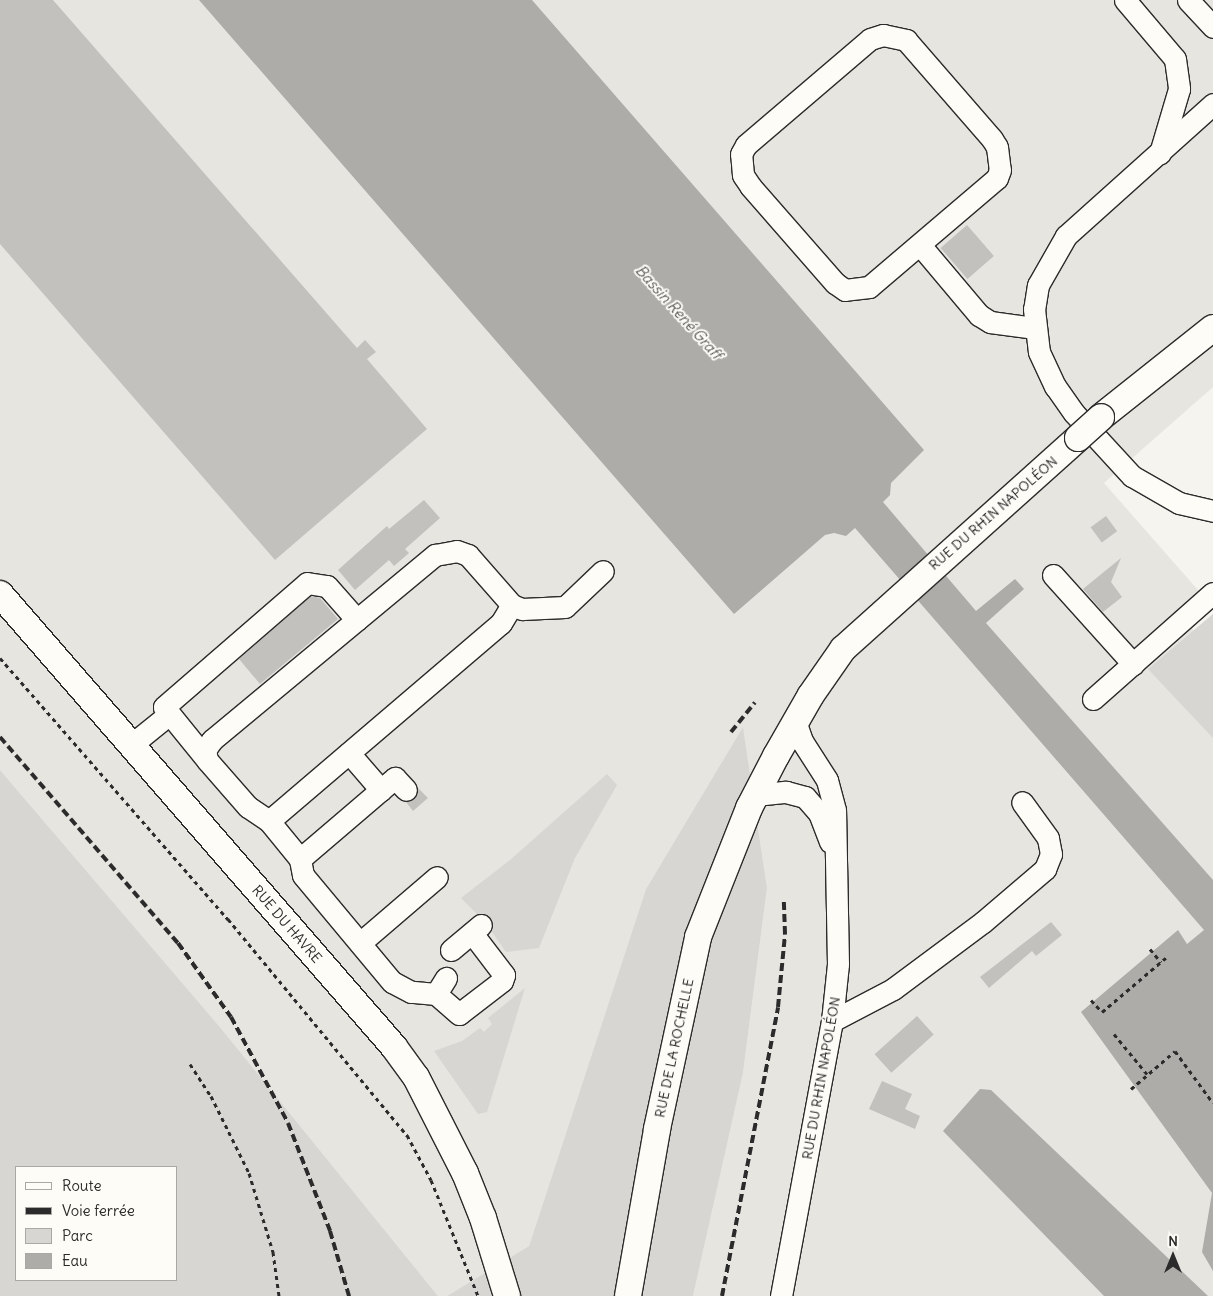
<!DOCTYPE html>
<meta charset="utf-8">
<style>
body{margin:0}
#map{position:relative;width:1213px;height:1296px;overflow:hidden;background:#f5f4ef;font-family:Delius,sans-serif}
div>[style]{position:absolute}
.built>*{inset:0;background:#e6e5e0}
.green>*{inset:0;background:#d7d6d2}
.water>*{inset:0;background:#adaca9}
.building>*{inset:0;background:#c2c1be;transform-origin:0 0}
.path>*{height:3px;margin-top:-1.5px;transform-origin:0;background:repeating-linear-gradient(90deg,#2b2b2b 0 4px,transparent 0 8px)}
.roads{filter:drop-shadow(1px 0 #2b2b2b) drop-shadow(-1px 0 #2b2b2b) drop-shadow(0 1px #2b2b2b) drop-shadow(0 -1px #2b2b2b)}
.minor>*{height:21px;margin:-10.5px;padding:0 10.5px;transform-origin:10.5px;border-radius:10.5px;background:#fdfcf7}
.major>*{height:26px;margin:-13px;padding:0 13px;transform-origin:13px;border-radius:13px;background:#fdfcf7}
.rail>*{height:4px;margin-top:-2px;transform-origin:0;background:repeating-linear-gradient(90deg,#2b2b2b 0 8px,transparent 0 12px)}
.bridges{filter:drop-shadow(1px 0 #2b2b2b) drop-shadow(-1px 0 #2b2b2b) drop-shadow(0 1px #2b2b2b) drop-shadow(0 -1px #2b2b2b)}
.major-bridge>*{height:26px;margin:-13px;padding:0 13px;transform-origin:13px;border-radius:13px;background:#fdfcf7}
span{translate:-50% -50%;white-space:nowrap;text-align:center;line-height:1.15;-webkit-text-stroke:4px #fdfcf7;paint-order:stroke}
.street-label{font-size:14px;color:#2b2b2b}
.water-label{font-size:15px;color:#585857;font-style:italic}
.legend{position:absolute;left:15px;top:1166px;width:162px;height:115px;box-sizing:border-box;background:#fdfcf7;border:1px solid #a9a8a5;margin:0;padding:6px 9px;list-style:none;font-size:15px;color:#2b2b2b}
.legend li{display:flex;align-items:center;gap:10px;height:25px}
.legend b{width:25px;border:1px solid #a9a8a5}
.north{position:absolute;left:1148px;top:1231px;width:50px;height:50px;-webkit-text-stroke:4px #fdfcf7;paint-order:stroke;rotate:0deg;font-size:14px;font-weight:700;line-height:20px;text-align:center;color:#2b2b2b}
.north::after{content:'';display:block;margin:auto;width:18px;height:22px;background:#2b2b2b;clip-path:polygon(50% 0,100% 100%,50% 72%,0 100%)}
</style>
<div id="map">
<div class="built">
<div style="clip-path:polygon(0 0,1213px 0,1213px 387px,1104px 483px,1212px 606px,1189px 625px,1213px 652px,1213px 1296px,693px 1296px,743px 1073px,767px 888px,743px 728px,646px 889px,529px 1246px,447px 1296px,438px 1296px,219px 1026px,0 770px)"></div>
</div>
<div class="green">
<div style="clip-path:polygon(1213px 614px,1213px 738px,1148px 669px)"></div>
<div style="clip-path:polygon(743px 727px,767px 888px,743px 1073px,693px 1296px,447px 1296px,529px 1246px,646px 889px)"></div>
<div style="clip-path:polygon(evenodd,0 770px,219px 1026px,438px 1296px,0 1296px,0 770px,16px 1167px,176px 1167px,176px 1280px,16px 1280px,16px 1167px)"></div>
<div style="clip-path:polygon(607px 774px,617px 785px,575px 858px,539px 948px,506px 952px,485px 922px,461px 898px,510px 860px)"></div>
<div style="clip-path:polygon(525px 988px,487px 1112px,478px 1114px,434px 1051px,462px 1041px,480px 1028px,484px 1032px,492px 1024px,488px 1018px)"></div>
</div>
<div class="water">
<div style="clip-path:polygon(199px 0,532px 0,924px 450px,891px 483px,890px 495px,883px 502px,976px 611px,1015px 579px,1024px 589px,986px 623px,1213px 880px,1213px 1271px,1202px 1252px,1212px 1193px,1081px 1012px,1178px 930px,1187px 944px,1204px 930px,855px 528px,846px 536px,834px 533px,825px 535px,734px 614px)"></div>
<div style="clip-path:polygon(980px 1089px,991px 1090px,1208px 1296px,1104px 1296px,943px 1131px)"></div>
</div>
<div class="building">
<div style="clip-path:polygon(0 0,53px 0,357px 348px,365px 340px,376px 352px,367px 359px,427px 429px,275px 560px,0 244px)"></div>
<div style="left:967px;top:225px;width:41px;height:35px;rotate:49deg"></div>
<div style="clip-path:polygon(424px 500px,440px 518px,405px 549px,409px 553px,394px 566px,389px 560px,355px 590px,338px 570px,387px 526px,389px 529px)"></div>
<div style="left:1106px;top:516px;width:19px;height:19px;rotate:54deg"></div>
<div style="clip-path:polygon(1121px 558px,1111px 582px,1122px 597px,1103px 612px,1083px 589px)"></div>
<div style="clip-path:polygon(311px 596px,320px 598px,338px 619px,260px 684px,239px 659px)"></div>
<div style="clip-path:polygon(418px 788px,428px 798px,413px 811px,406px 802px,415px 799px)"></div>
<div style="clip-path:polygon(1051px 922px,1062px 935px,1036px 956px,1032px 951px,989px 988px,980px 977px)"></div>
<div style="left:917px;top:1016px;width:25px;height:57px;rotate:48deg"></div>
<div style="clip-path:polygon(882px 1081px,912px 1094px,905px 1109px,920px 1116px,915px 1129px,869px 1109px)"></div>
</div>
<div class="path">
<div style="left:0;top:658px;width:347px;rotate:48.9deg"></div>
<div style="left:228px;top:919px;width:281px;rotate:50.4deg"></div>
<div style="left:407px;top:1135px;width:51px;rotate:61.9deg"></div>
<div style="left:431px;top:1180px;width:125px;rotate:67.9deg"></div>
<div style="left:1150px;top:949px;width:17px;rotate:50deg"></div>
<div style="left:1091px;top:1000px;width:16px;rotate:47deg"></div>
<div style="left:1102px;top:1012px;width:87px;rotate:-40.3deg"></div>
<div style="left:1114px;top:1034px;width:52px;rotate:50.5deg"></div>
<div style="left:190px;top:1064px;width:38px;rotate:57deg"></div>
<div style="left:211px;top:1096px;width:86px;rotate:63.7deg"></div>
<div style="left:249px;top:1173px;width:83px;rotate:73.1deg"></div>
<div style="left:273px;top:1252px;width:44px;rotate:82.2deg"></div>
<div style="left:1131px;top:1089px;width:58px;rotate:-40.8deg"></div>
<div style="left:1175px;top:1051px;width:64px;rotate:53.8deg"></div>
</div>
<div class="roads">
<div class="minor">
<div style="left:1125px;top:0;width:77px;rotate:49.7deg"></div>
<div style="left:1175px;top:59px;width:30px;rotate:82deg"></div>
<div style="left:1179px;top:89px;width:67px;rotate:106.5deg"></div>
<div style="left:1188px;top:0;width:37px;rotate:47deg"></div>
<div style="left:883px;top:35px;width:24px;rotate:12deg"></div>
<div style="left:906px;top:40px;width:131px;rotate:49deg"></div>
<div style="left:992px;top:139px;width:9px;rotate:58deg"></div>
<div style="left:997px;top:147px;width:23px;rotate:83deg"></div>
<div style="left:1000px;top:170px;width:9px;rotate:111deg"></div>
<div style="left:997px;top:178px;width:168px;rotate:139.6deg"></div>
<div style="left:869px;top:287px;width:24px;rotate:173deg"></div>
<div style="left:845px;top:290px;width:12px;rotate:-145deg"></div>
<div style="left:835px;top:283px;width:128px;rotate:-131.2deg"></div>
<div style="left:751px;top:187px;width:14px;rotate:-124deg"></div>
<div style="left:743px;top:175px;width:21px;rotate:-95deg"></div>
<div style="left:741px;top:154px;width:10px;rotate:-61deg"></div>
<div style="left:746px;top:145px;width:163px;rotate:-40.5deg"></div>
<div style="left:870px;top:39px;width:14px;rotate:-17deg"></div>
<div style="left:1213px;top:104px;width:198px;rotate:138.1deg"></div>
<div style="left:1066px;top:236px;width:56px;rotate:119.7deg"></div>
<div style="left:1038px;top:285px;width:24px;rotate:99deg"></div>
<div style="left:1034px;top:309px;width:43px;rotate:83.4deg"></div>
<div style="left:1039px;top:352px;width:38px;rotate:65deg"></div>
<div style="left:1055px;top:386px;width:33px;rotate:55deg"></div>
<div style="left:1074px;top:413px;width:86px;rotate:47.4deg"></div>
<div style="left:1132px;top:476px;width:54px;rotate:29.9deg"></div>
<div style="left:1179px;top:503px;width:35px;rotate:13deg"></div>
<div style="left:920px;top:245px;width:92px;rotate:49.9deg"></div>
<div style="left:979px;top:315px;width:13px;rotate:32deg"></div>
<div style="left:990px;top:322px;width:44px;rotate:7.8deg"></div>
<div style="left:1053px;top:575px;width:120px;rotate:48deg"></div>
<div style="left:1093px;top:699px;width:160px;rotate:-41.5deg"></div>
<div style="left:131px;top:745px;width:48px;rotate:-39deg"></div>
<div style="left:349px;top:753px;width:49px;rotate:49.1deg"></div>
<div style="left:207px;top:760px;width:68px;rotate:-129.1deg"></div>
<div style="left:164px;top:707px;width:189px;rotate:-40.9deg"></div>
<div style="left:307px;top:583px;width:20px;rotate:9deg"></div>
<div style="left:327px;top:586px;width:45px;rotate:48.6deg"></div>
<div style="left:755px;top:795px;width:31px;rotate:-6deg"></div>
<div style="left:786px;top:792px;width:20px;rotate:15deg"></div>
<div style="left:805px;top:797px;width:21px;rotate:49deg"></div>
<div style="left:819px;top:813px;width:31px;rotate:69deg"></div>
<div style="left:269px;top:821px;width:305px;rotate:-40.5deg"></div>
<div style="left:501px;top:623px;width:21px;rotate:-59deg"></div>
<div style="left:300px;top:859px;width:125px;rotate:-40.5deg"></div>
<div style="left:395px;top:778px;width:16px;rotate:47deg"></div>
<div style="left:472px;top:933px;width:53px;rotate:52.7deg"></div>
<div style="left:504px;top:975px;width:6px;rotate:108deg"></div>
<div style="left:502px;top:981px;width:54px;rotate:142.5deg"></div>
<div style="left:459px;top:1014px;width:30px;rotate:-139deg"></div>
<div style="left:436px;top:994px;width:25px;rotate:-175deg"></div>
<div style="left:411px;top:992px;width:21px;rotate:-152deg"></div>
<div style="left:392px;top:982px;width:139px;rotate:-129.8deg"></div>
<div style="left:303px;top:875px;width:16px;rotate:-101deg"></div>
<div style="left:300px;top:859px;width:49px;rotate:-129.2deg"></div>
<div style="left:269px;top:821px;width:25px;rotate:-146deg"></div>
<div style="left:248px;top:807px;width:62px;rotate:-131.1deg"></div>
<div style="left:207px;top:760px;width:10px;rotate:-101deg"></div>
<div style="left:205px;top:750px;width:12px;rotate:-55deg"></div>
<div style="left:212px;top:740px;width:290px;rotate:-39.7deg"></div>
<div style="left:435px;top:555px;width:22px;rotate:-10deg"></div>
<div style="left:457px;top:551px;width:12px;rotate:20deg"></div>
<div style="left:468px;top:555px;width:67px;rotate:48.7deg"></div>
<div style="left:512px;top:605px;width:11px;rotate:22deg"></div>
<div style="left:522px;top:609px;width:43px;rotate:-2.7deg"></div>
<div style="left:565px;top:607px;width:52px;rotate:-43.5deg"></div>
<div style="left:360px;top:943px;width:101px;rotate:-40.6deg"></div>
<div style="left:451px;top:950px;width:39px;rotate:-40deg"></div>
<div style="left:436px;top:994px;width:19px;rotate:-58deg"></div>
<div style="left:832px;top:1021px;width:69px;rotate:-27.7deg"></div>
<div style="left:893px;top:989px;width:112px;rotate:-36.7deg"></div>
<div style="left:983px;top:922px;width:82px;rotate:-40.5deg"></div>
<div style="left:1045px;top:869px;width:16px;rotate:-68deg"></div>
<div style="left:1051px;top:854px;width:16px;rotate:-101deg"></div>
<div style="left:1048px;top:838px;width:44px;rotate:-125.8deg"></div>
<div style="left:781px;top:1296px;width:280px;rotate:-79.5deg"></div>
<div style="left:832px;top:1021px;width:57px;rotate:-84deg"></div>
<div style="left:838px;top:964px;width:154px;rotate:-91.1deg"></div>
<div style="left:835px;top:810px;width:31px;rotate:-105deg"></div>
<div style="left:827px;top:780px;width:46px;rotate:-122.7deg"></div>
<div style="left:802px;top:741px;width:21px;rotate:-109deg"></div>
</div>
<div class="major">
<div style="left:1101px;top:417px;width:143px;rotate:-38.5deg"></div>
<div style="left:0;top:594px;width:600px;rotate:48.98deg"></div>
<div style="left:394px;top:1047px;width:37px;rotate:54deg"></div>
<div style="left:416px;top:1077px;width:108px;rotate:63deg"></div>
<div style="left:465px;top:1173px;width:48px;rotate:68.2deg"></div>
<div style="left:483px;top:1218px;width:82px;rotate:72.9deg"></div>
<div style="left:628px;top:1296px;width:169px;rotate:-80.1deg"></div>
<div style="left:657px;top:1129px;width:196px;rotate:-77.9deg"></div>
<div style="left:698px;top:937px;width:139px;rotate:-68.4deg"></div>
<div style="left:749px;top:808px;width:59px;rotate:-62.6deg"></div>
<div style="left:776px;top:756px;width:70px;rotate:-60.2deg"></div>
<div style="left:811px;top:695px;width:56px;rotate:-55.2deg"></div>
<div style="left:843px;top:649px;width:316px;rotate:-41.9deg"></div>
</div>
</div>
<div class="rail">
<div style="left:731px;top:732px;width:38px;rotate:-51deg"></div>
<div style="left:0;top:737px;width:272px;rotate:49.2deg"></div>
<div style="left:178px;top:943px;width:91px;rotate:54.4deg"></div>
<div style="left:231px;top:1017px;width:120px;rotate:61.7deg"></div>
<div style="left:288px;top:1123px;width:116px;rotate:68.7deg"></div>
<div style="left:330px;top:1231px;width:68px;rotate:73.7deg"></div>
<div style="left:722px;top:1296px;width:294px;rotate:-79deg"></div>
<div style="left:778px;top:1007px;width:73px;rotate:-84.5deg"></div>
<div style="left:785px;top:934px;width:34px;rotate:-92deg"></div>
</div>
<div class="bridges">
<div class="major-bridge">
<div style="left:1078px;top:438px;width:31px;rotate:-42deg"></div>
</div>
</div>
<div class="street-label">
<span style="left:993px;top:513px;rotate:-41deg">RUE DU RHIN NAPOLÉON</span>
<span style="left:287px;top:924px;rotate:49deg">RUE DU HAVRE</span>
<span style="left:674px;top:1048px;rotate:-78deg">RUE DE LA ROCHELLE</span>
<span style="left:821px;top:1078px;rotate:-80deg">RUE DU RHIN NAPOLÉON</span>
</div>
<div class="water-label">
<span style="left:679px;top:312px;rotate:48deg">Bassin René Graff</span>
</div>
<ul class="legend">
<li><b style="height:6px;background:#fdfcf7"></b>Route</li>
<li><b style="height:6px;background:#2b2b2b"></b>Voie ferrée</li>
<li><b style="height:14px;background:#d7d6d2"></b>Parc</li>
<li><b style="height:14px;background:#adaca9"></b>Eau</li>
</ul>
<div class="north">N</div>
</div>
